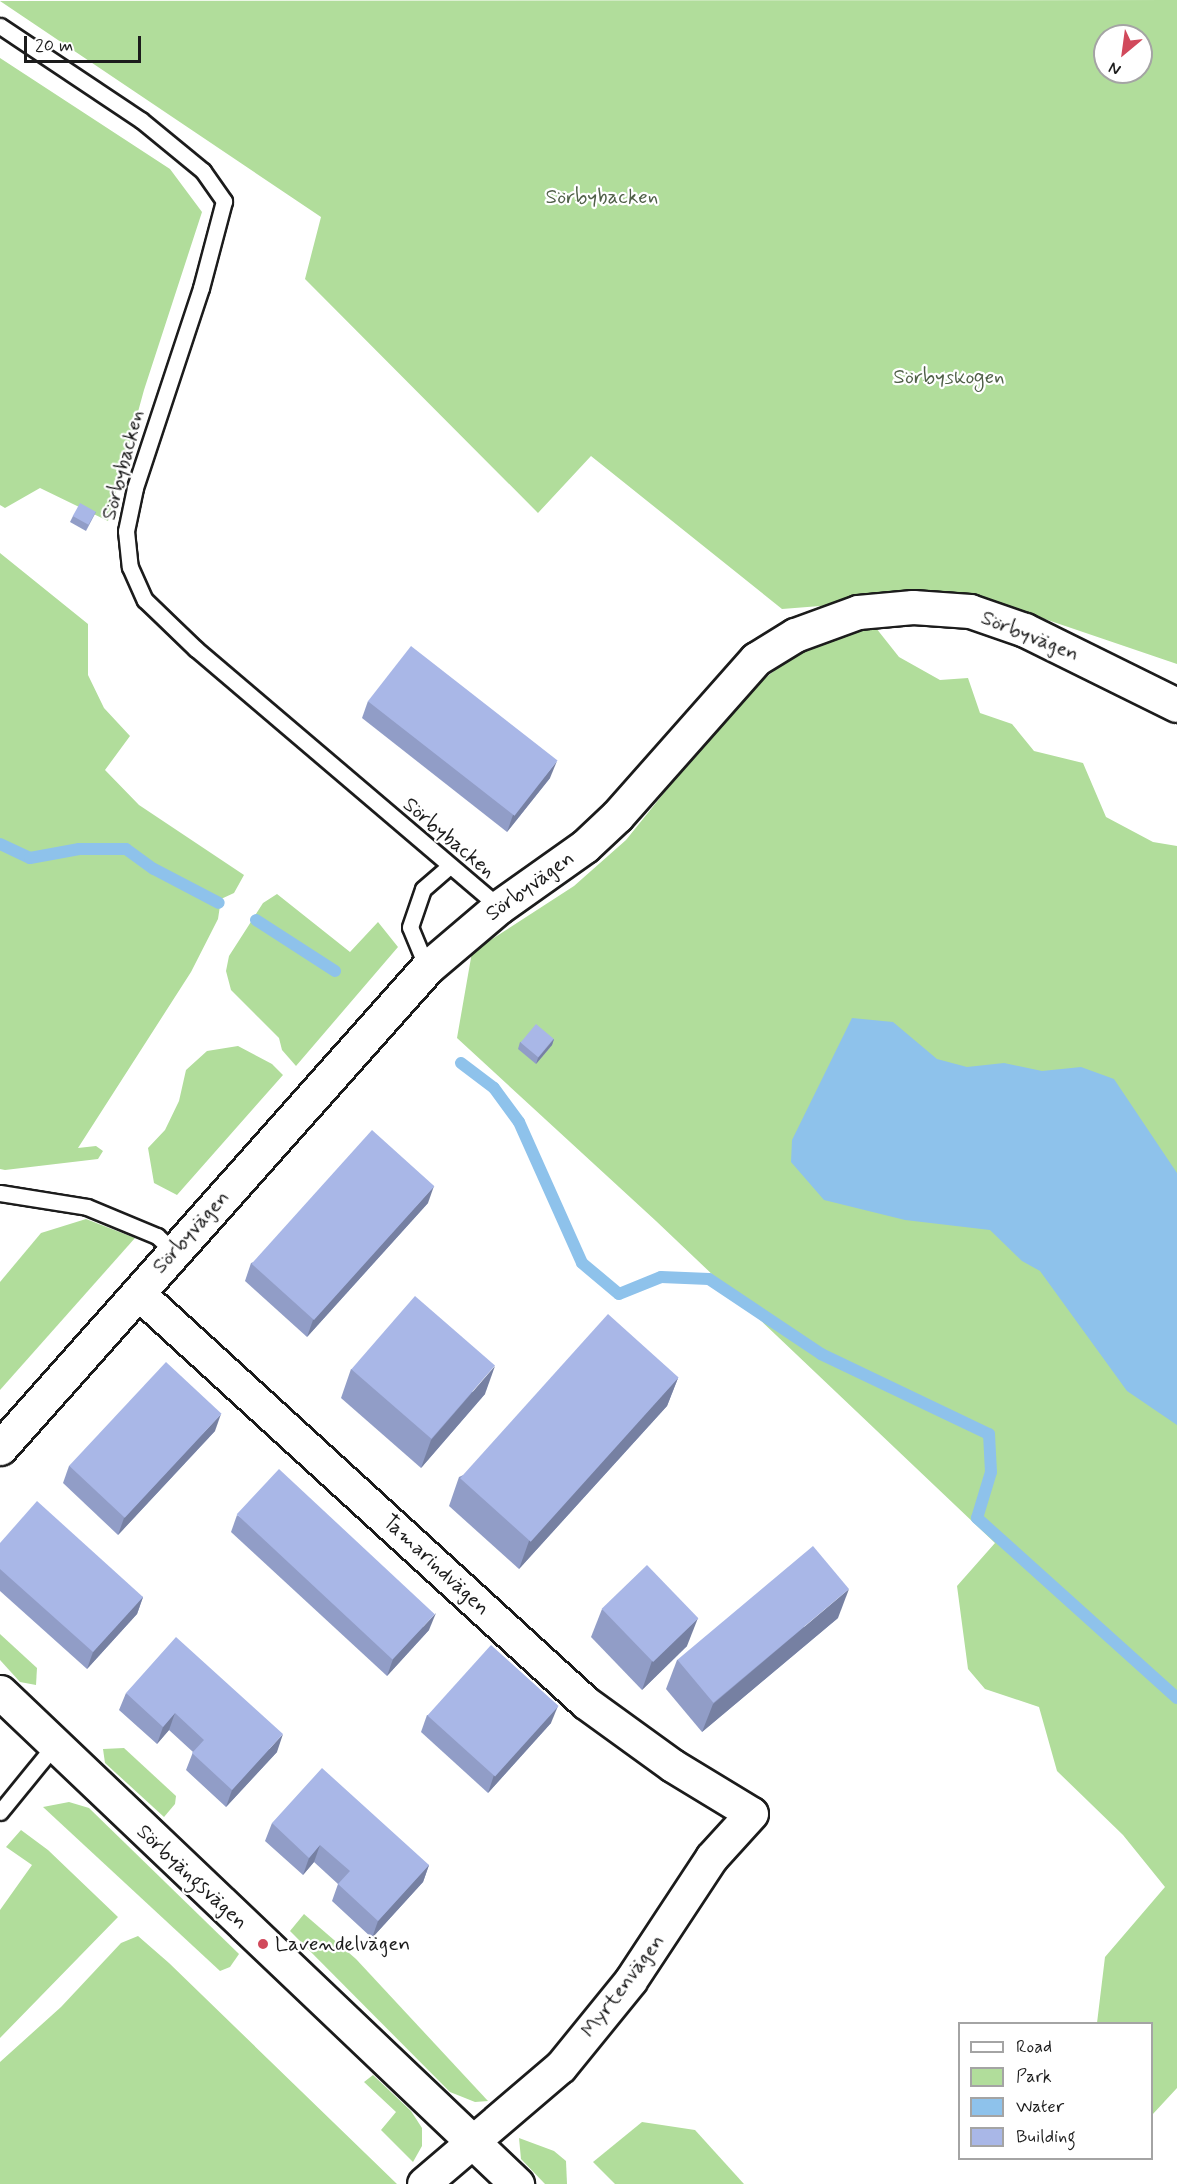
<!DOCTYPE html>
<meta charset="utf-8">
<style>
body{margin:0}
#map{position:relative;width:1177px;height:2184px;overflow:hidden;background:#fff;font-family:Mynerve,sans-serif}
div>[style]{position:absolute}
.green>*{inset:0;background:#b1dd9b}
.water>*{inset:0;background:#8ec2eb}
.stream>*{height:12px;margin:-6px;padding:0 6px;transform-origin:6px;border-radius:6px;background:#8ec2eb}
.roads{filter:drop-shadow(2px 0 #1c1c1c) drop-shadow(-2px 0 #1c1c1c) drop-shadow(0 2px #1c1c1c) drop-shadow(0 -2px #1c1c1c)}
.lane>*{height:15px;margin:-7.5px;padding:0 7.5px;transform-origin:7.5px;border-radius:7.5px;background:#fff}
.street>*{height:32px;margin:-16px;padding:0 16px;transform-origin:16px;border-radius:16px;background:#fff}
.secondary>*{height:33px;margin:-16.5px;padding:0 16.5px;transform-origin:16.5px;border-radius:16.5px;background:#fff}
.wall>*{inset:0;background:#919dc7}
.shaded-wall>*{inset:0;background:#7680a2}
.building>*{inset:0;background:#a9b7e7;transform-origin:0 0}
.dots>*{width:16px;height:16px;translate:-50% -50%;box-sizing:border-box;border:3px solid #fff;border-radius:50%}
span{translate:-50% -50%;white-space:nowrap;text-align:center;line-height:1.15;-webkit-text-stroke:4.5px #fff;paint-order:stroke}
.park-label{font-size:21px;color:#506048}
.street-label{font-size:21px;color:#1c1c1c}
.poi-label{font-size:21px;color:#1c1c1c}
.left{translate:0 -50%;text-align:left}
.legend{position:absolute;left:958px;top:2022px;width:195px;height:138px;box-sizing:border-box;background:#fff;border:2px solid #a4a4a4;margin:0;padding:8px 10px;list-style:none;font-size:18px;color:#1c1c1c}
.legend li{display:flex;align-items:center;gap:12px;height:30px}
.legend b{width:30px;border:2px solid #a4a4a4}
.north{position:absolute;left:1093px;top:24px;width:60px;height:60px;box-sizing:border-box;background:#fff;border:2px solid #a4a4a4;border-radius:50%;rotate:209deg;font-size:16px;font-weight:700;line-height:24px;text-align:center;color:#1c1c1c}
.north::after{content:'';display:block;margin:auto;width:21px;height:27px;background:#d1495b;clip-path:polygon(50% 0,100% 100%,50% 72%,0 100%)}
.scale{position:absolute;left:24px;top:36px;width:117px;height:27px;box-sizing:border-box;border:3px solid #1c1c1c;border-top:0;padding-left:8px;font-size:18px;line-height:21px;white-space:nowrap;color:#1c1c1c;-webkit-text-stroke:4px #fff;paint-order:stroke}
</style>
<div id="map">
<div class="green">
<div style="clip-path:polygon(evenodd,1177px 0,1177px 664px,1012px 608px,858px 603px,782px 609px,591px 456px,538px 513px,305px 279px,321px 217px,0 1px,1177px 0,1105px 36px,1141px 36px,1141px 72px,1105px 72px,1105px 36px)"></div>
<div style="clip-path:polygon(0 58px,170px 169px,202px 212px,144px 390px,108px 521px,40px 488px,5px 508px,0 505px)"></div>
<div style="clip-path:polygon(0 553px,88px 624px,88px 675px,104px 708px,130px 736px,105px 770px,139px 805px,244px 875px,234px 893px,221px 899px,218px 919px,191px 972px,78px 1148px,96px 1146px,103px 1151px,98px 1159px,5px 1170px,0 1169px)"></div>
<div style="clip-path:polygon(860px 628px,876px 628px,899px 657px,940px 680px,968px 678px,980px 713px,1012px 724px,1034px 751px,1083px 763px,1106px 817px,1153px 842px,1177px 846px,1177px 2088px,1152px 2115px,1152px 2024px,1097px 2023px,1105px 1957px,1165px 1887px,1123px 1835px,1057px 1771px,1039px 1707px,985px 1689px,968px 1669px,957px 1586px,995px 1543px,656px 1221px,457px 1038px,472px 952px,574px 886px,626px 840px,706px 741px,758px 684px,806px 645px)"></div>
<div style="clip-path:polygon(277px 894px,350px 952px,378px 922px,398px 947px,296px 1066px,282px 1050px,279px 1038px,231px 990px,226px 971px,229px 956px,263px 903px)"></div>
<div style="clip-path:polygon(238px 1046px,272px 1064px,283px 1075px,177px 1195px,154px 1183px,148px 1148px,165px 1130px,179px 1101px,186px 1070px,207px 1051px)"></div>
<div style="clip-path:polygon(86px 1219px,135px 1238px,0 1390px,0 1282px,41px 1233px)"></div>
<div style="clip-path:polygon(0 1634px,37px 1668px,36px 1685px,20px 1682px,0 1660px)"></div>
<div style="clip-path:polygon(124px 1748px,176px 1796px,175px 1804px,164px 1817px,105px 1763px,103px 1749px)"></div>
<div style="clip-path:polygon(69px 1802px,89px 1808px,239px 1954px,230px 1967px,220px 1971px,43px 1807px)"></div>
<div style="clip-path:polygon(21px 1830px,48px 1850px,118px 1917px,0 2038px,0 1910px,32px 1865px,6px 1847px)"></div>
<div style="clip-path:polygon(304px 1914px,356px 1959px,488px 2101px,475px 2102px,450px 2092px,290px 1931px)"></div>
<div style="clip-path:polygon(138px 1936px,169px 1963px,397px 2184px,0 2184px,0 2062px,61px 2007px,121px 1943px)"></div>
<div style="clip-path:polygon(373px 2075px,411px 2111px,422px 2128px,422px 2146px,413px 2162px,381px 2130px,396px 2112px,364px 2082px)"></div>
<div style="clip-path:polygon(642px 2122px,695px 2130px,744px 2184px,615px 2184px,593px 2162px)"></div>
<div style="clip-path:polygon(519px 2138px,554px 2151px,566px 2161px,567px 2184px,545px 2184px,521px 2159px)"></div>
</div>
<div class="water">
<div style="clip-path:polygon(852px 1018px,893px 1022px,937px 1059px,967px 1067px,1004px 1063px,1042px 1071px,1081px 1067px,1114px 1079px,1177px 1173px,1177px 1425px,1127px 1391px,1040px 1271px,1022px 1261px,990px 1230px,905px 1220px,824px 1200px,791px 1162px,792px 1140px)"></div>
</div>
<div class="stream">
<div style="left:0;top:844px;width:33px;rotate:25deg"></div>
<div style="left:30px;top:858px;width:50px;rotate:-10.4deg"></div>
<div style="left:79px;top:849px;width:47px"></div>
<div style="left:126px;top:849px;width:34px;rotate:36deg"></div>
<div style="left:154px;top:869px;width:73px;rotate:27.6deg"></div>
<div style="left:256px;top:920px;width:94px;rotate:32.8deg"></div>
<div style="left:461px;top:1063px;width:41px;rotate:37.1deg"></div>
<div style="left:494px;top:1088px;width:42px;rotate:53.7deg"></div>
<div style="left:519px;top:1122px;width:154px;rotate:65.9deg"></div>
<div style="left:582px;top:1263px;width:48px;rotate:40deg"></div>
<div style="left:619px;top:1294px;width:45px;rotate:-22deg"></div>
<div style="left:661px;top:1277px;width:48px;rotate:2.4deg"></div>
<div style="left:709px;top:1279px;width:135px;rotate:33.8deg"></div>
<div style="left:821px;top:1354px;width:186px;rotate:25.5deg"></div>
<div style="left:989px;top:1434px;width:38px;rotate:87deg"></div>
<div style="left:991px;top:1472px;width:48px;rotate:106.9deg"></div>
<div style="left:977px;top:1518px;width:269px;rotate:42deg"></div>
</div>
<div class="roads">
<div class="lane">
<div style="left:0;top:26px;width:169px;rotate:33.7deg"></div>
<div style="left:141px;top:120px;width:80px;rotate:39.4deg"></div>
<div style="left:203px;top:171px;width:37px;rotate:55deg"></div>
<div style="left:224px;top:201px;width:90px;rotate:104.8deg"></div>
<div style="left:201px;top:288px;width:211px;rotate:108.3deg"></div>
<div style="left:135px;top:488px;width:44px;rotate:101.8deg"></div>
<div style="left:126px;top:531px;width:36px;rotate:84deg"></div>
<div style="left:130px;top:567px;width:36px;rotate:66deg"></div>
<div style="left:145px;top:600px;width:71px;rotate:43.9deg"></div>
<div style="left:196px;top:649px;width:398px;rotate:40.4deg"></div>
<div style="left:427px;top:968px;width:44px;rotate:-112.5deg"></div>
<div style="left:410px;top:927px;width:40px;rotate:-71.1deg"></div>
<div style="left:423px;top:889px;width:35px;rotate:-41deg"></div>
<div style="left:0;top:1193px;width:88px;rotate:9.1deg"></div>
<div style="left:87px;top:1207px;width:76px;rotate:22.5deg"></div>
<div style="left:157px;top:1236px;width:23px;rotate:43deg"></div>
<div style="left:0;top:1812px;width:84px;rotate:-50.8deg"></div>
</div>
<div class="street">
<div style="left:138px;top:1293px;width:607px;rotate:42.46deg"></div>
<div style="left:586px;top:1703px;width:107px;rotate:35.9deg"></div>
<div style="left:673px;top:1766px;width:92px;rotate:31.3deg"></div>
<div style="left:752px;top:1814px;width:59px;rotate:132.3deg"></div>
<div style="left:712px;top:1858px;width:147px;rotate:123.4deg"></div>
<div style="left:631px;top:1981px;width:111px;rotate:129.1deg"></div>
<div style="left:561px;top:2067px;width:180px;rotate:139.5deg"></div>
</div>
<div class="secondary">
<div style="left:0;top:1448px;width:642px;rotate:-48.34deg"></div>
<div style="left:427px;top:968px;width:94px;rotate:-40.3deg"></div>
<div style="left:499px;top:907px;width:105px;rotate:-35.3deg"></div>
<div style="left:585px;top:846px;width:44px;rotate:-43.2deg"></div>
<div style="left:617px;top:816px;width:210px;rotate:-48.5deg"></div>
<div style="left:756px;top:659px;width:46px;rotate:-31.6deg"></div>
<div style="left:795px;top:635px;width:67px;rotate:-20.1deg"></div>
<div style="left:858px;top:612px;width:55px;rotate:-5.2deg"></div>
<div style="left:913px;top:607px;width:57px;rotate:4deg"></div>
<div style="left:970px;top:611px;width:58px;rotate:19.1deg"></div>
<div style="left:1025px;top:630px;width:169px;rotate:26.3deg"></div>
<div style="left:0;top:1692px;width:714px;rotate:43.58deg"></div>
</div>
</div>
<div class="wall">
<div style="clip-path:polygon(96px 512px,86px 531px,70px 522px,73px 516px)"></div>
<div style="clip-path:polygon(368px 701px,550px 778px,507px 832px,362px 718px)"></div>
<div style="clip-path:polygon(554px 1039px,552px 1045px,536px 1064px,518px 1049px,520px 1042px)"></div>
<div style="clip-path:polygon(428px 1203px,307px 1337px,245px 1281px,251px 1263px)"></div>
<div style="clip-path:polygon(351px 1369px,485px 1394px,421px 1468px,341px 1398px)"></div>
<div style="clip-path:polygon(678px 1378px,667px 1406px,519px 1569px,449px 1506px,459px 1477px)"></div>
<div style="clip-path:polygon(215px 1431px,118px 1535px,63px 1483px,69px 1466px)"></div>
<div style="clip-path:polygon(237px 1515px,429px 1630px,387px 1676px,231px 1532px)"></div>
<div style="clip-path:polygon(0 1543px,143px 1597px,137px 1614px,87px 1669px,0 1591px)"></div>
<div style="clip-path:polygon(602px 1609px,687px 1646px,642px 1690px,591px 1637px)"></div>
<div style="clip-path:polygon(838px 1618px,702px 1732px,666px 1689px,677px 1660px)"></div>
<div style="clip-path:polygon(126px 1693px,277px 1752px,226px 1807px,186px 1770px,193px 1752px,169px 1730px,157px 1744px,119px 1710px)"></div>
<div style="clip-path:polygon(427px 1715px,551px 1723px,488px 1793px,421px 1732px)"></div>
<div style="clip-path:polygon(272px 1823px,429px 1865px,423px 1882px,372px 1938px,332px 1901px,338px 1884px,314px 1862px,303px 1875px,265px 1841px)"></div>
</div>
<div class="shaded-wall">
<div style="clip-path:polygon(557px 761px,550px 778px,507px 832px,513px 815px)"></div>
<div style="clip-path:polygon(554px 1039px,552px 1045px,536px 1064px,538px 1058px)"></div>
<div style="clip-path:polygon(434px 1186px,428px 1203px,307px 1337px,313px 1320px)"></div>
<div style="clip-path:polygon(495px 1366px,485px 1394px,421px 1468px,431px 1440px)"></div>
<div style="clip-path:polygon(678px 1378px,667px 1406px,519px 1569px,529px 1541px)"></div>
<div style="clip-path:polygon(221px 1414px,215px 1431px,118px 1535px,124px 1518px)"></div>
<div style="clip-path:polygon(849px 1589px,838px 1618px,702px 1732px,713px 1704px)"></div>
<div style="clip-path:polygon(143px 1597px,137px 1614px,87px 1669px,93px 1652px)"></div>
<div style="clip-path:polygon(436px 1613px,429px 1630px,387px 1676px,393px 1659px)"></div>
<div style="clip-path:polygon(698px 1618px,687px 1646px,642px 1690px,652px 1661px)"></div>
<div style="clip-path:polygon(558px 1706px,551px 1723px,488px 1793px,494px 1775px)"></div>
<div style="clip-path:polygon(175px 1713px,169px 1730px,157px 1744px,163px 1727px)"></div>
<div style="clip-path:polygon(283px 1734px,277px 1752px,226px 1807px,232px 1790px)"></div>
<div style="clip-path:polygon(320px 1845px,314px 1862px,303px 1875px,309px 1858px)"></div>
<div style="clip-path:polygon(429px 1865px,423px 1882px,372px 1938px,378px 1921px)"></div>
</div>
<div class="building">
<div style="left:80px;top:503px;width:18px;height:15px;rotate:29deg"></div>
<div style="left:411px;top:646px;width:186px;height:70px;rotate:38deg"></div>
<div style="left:536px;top:1024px;width:23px;height:24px;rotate:40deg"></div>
<div style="left:372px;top:1130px;width:84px;height:180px;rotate:42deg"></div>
<div style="left:415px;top:1296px;width:106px;height:97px;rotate:41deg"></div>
<div style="left:608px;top:1314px;width:95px;height:221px;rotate:42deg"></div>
<div style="left:166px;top:1362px;width:76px;height:142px;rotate:43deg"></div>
<div style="left:279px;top:1469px;width:213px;height:62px;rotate:43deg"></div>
<div style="clip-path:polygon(37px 1501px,143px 1597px,93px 1652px,0 1569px,0 1543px)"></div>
<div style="left:813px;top:1546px;width:56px;height:177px;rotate:50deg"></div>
<div style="left:647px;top:1565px;width:74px;height:63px;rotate:46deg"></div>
<div style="clip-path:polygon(176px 1637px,283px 1734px,232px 1790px,192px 1753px,204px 1740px,175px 1713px,163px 1727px,126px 1693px)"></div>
<div style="left:491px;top:1645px;width:91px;height:95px;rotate:42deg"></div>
<div style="clip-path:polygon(322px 1768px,429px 1865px,378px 1921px,338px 1884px,350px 1871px,320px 1845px,309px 1858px,272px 1823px)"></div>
</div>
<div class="dots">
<div style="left:263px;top:1944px;background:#d1495b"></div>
</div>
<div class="park-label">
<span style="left:602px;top:197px">Sörbybacken</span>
<span style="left:949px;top:377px">Sörbyskogen</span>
</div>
<div class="street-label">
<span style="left:123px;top:465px;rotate:-75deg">Sörbybacken</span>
<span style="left:1030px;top:636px;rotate:22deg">Sörbyvägen</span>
<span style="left:449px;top:838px;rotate:40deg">Sörbybacken</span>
<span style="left:530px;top:886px;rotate:-36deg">Sörbyvägen</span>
<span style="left:191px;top:1232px;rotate:-48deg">Sörbyvägen</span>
<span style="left:436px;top:1565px;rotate:43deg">Tamarindvägen</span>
<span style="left:192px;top:1877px;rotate:43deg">Sörbyängsvägen</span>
<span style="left:623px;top:1986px;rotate:-53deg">Myrtenvägen</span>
</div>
<div class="poi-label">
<span class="left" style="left:275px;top:1944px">Lavendelvägen</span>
</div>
<ul class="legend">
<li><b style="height:8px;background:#fff"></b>Road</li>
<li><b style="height:16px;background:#b1dd9b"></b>Park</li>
<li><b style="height:16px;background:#8ec2eb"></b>Water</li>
<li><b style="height:16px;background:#a9b7e7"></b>Building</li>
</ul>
<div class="north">N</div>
<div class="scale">20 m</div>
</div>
